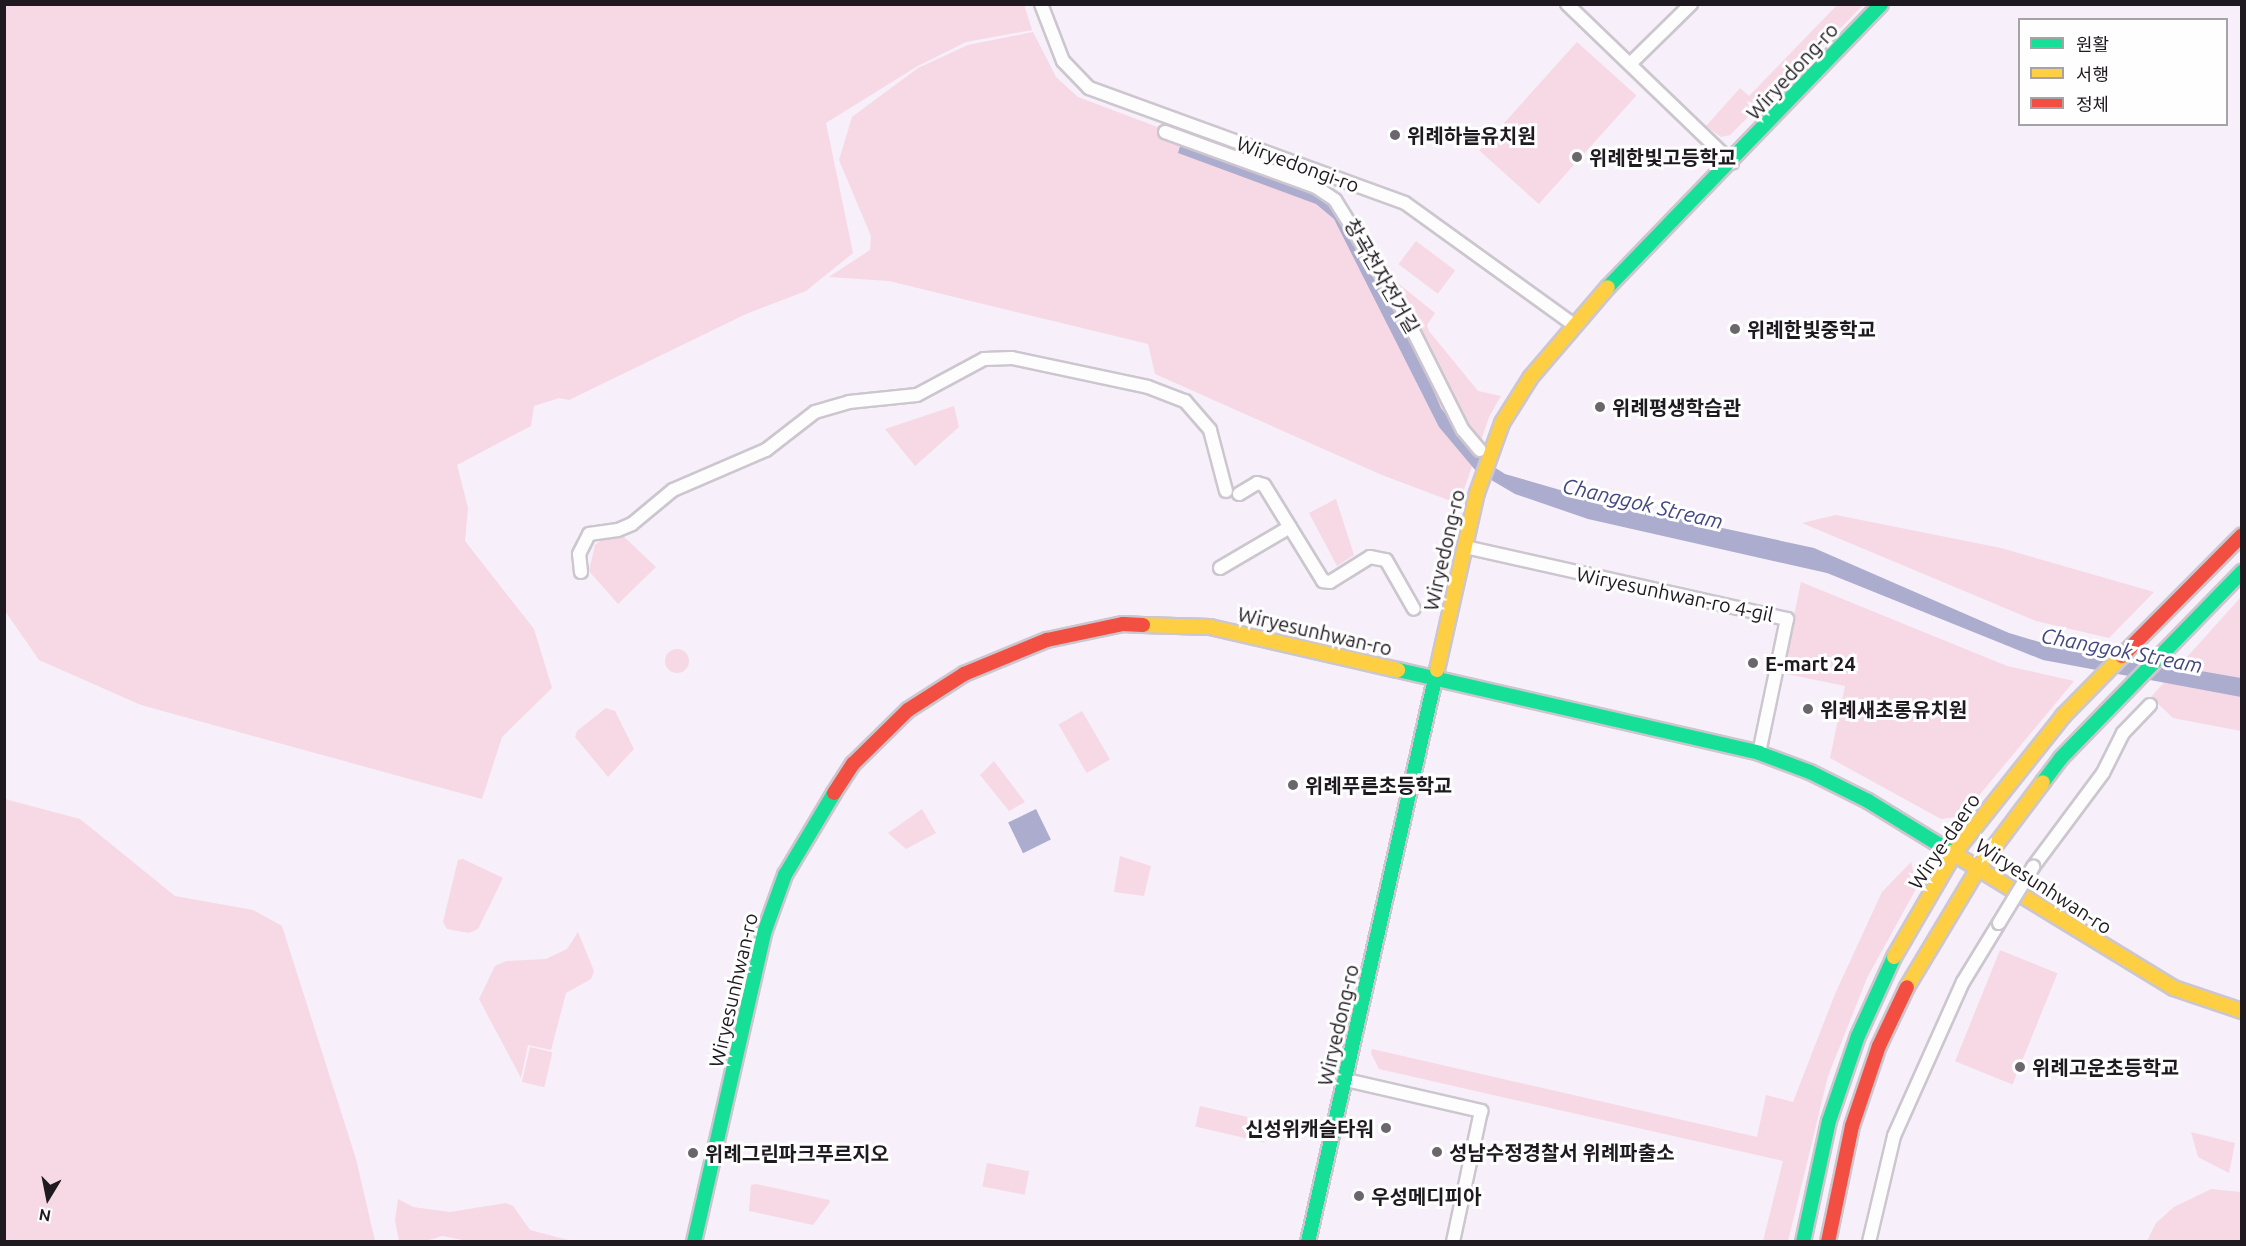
<!DOCTYPE html>
<meta charset="utf-8">
<style>
body{margin:0}
#map{position:relative;width:2246px;height:1246px;overflow:hidden;background:#f7eff9;font-family:Ubuntu,"Noto Sans KR",sans-serif}
div>[style]{position:absolute}
.green>*{inset:0;background:#f6d9e4;transform-origin:0 0}
.round{border-radius:50%}
.water>*{inset:0;background:#acadce;transform-origin:0 0}
.roads{filter:drop-shadow(2px 0 #ccc6ce) drop-shadow(-2px 0 #ccc6ce) drop-shadow(0 2px #ccc6ce) drop-shadow(0 -2px #ccc6ce)}
.street>*{height:12px;margin:-6px;padding:0 6px;transform-origin:6px;border-radius:6px;background:#fefdfe}
.fast>*{height:14px;margin:-7px;padding:0 7px;transform-origin:7px;border-radius:7px;background:#16e098}
.slow>*{height:14px;margin:-7px;padding:0 7px;transform-origin:7px;border-radius:7px;background:#ffcf43}
.jam>*{height:14px;margin:-7px;padding:0 7px;transform-origin:7px;border-radius:7px;background:#f24e42}
.bridges{filter:drop-shadow(2px 0 #ccc6ce) drop-shadow(-2px 0 #ccc6ce) drop-shadow(0 2px #ccc6ce) drop-shadow(0 -2px #ccc6ce)}
.street-bridge>*{height:12px;margin:-6px;padding:0 6px;transform-origin:6px;border-radius:6px;background:#fefdfe}
.dots>*{width:16px;height:16px;translate:-50% -50%;box-sizing:border-box;border:3px solid #fefefe;border-radius:50%}
span{translate:-50% -50%;white-space:nowrap;text-align:center;line-height:1.15;-webkit-text-stroke:6px #fefefe;paint-order:stroke}
.street-label{font-size:20px;color:#1f1a20}
.poi-label{font-size:20px;color:#1f1a20;font-weight:700}
.left{translate:0 -50%;text-align:left}
.right{translate:-100% -50%;text-align:right}
.water-label{font-size:21px;color:#444780;font-style:italic}
.frame{position:absolute;inset:0;border:6px solid #1f1a20;pointer-events:none}
.legend{position:absolute;left:2018px;top:18px;width:210px;height:108px;box-sizing:border-box;background:#fefefe;border:2px solid #a5a3a5;margin:0;padding:8px 10px;list-style:none;font-size:18px;color:#1f1a20}
.legend li{display:flex;align-items:center;gap:12px;height:30px}
.legend b{width:30px;border:2px solid #a5a3a5}
.north{position:absolute;left:18px;top:1168px;width:60px;height:60px;-webkit-text-stroke:4px #fefefe;paint-order:stroke;rotate:190deg;font-size:16px;font-weight:700;line-height:24px;text-align:center;color:#1f1a20}
.north::after{content:'';display:block;margin:auto;width:21px;height:27px;background:#1f1a20;clip-path:polygon(50% 0,100% 100%,50% 72%,0 100%)}
</style>
<div id="map">
<div class="green">
<div style="clip-path:polygon(1024px 4px,1032px 30px,966px 42px,916px 67px,826px 123px,853px 253px,806px 291px,746px 314px,569px 400px,559px 398px,534px 406px,531px 426px,457px 465px,468px 508px,465px 541px,534px 629px,552px 688px,502px 737px,482px 799px,141px 705px,39px 660px,5px 611px,5px 5px)"></div>
<div style="clip-path:polygon(1837px 5px,1863px 5px,1774px 97px,1759px 106px,1730px 135px,1721px 137px,1706px 126px,1740px 88px,1749px 96px)"></div>
<div style="clip-path:polygon(1033px 32px,1056px 77px,1078px 97px,1335px 194px,1348px 209px,1383px 271px,1435px 313px,1427px 325px,1429px 331px,1478px 391px,1501px 396px,1489px 417px,1459px 504px,1382px 475px,1155px 374px,1148px 344px,889px 281px,829px 277px,870px 250px,871px 236px,839px 160px,852px 117px,918px 68px,968px 45px)"></div>
<div style="left:1577px;top:42px;width:80px;height:146px;rotate:42deg"></div>
<div style="left:1416px;top:241px;width:49px;height:29px;rotate:37deg"></div>
<div style="clip-path:polygon(954px 406px,959px 427px,915px 466px,885px 429px)"></div>
<div style="clip-path:polygon(1336px 499px,1354px 555px,1337px 566px,1309px 513px)"></div>
<div style="clip-path:polygon(1836px 515px,2001px 548px,2154px 592px,2109px 638px,2036px 621px,1802px 523px)"></div>
<div style="clip-path:polygon(621px 534px,656px 567px,618px 604px,589px 571px,595px 545px,608px 535px)"></div>
<div style="clip-path:polygon(1801px 582px,2007px 666px,2074px 681px,1962px 816px,1941px 819px,1830px 758px,1845px 686px,1782px 673px)"></div>
<div style="clip-path:polygon(2241px 597px,2241px 731px,2173px 718px,2151px 697px)"></div>
<div class="round" style="left:665px;top:649px;width:24px;height:24px"></div>
<div style="clip-path:polygon(606px 708px,615px 711px,634px 749px,608px 777px,575px 737px,577px 731px)"></div>
<div style="left:1082px;top:711px;width:56px;height:27px;rotate:60deg"></div>
<div style="clip-path:polygon(994px 761px,1025px 802px,1009px 811px,980px 775px)"></div>
<div style="clip-path:polygon(5px 799px,80px 819px,175px 896px,253px 910px,282px 926px,356px 1159px,375px 1241px,5px 1242px)"></div>
<div style="clip-path:polygon(922px 809px,936px 833px,906px 849px,888px 833px)"></div>
<div style="clip-path:polygon(1120px 856px,1151px 866px,1144px 896px,1114px 892px)"></div>
<div style="clip-path:polygon(463px 859px,503px 878px,478px 929px,469px 933px,447px 929px,443px 922px,458px 860px)"></div>
<div style="clip-path:polygon(1911px 862px,1917px 887px,1867px 978px,1828px 1076px,1788px 1241px,1763px 1241px,1783px 1161px,1379px 1069px,1371px 1053px,1372px 1049px,1757px 1137px,1766px 1095px,1793px 1102px,1835px 994px,1882px 892px)"></div>
<div style="clip-path:polygon(578px 932px,594px 971px,591px 979px,566px 993px,551px 1050px,528px 1045px,521px 1078px,479px 999px,495px 966px,506px 961px,546px 959px,567px 949px)"></div>
<div style="left:2000px;top:950px;width:62px;height:120px;rotate:22deg"></div>
<div style="left:530px;top:1047px;width:23px;height:36px;rotate:13deg"></div>
<div style="left:1200px;top:1106px;width:71px;height:21px;rotate:13deg"></div>
<div style="clip-path:polygon(2191px 1132px,2235px 1143px,2229px 1173px,2198px 1157px)"></div>
<div style="left:987px;top:1163px;width:43px;height:24px;rotate:11deg"></div>
<div style="clip-path:polygon(756px 1184px,829px 1200px,830px 1202px,813px 1225px,749px 1211px,751px 1185px)"></div>
<div style="clip-path:polygon(2211px 1189px,2241px 1192px,2241px 1241px,2147px 1241px,2156px 1223px,2174px 1207px)"></div>
<div style="clip-path:polygon(398px 1199px,413px 1207px,450px 1212px,506px 1203px,513px 1206px,530px 1230px,572px 1241px,473px 1242px,442px 1236px,426px 1241px,399px 1241px,395px 1221px)"></div>
</div>
<div class="water">
<div style="clip-path:polygon(1181px 143px,1316px 194px,1334px 206px,1397px 307px,1441px 408px,1477px 456px,1505px 474px,1598px 501px,1814px 548px,2009px 633px,2046px 644px,2241px 678px,2241px 697px,2043px 660px,1827px 573px,1588px 519px,1515px 494px,1476px 471px,1439px 427px,1334px 219px,1316px 204px,1178px 153px)"></div>
<div style="left:1036px;top:809px;width:34px;height:31px;rotate:64deg"></div>
</div>
<div class="roads">
<div class="street">
<div style="left:1041px;top:4px;width:61px;rotate:68.9deg"></div>
<div style="left:1063px;top:61px;width:37px;rotate:46deg"></div>
<div style="left:1089px;top:88px;width:336px;rotate:20deg"></div>
<div style="left:1405px;top:203px;width:207px;rotate:35.8deg"></div>
<div style="left:1567px;top:4px;width:229px;rotate:43.9deg"></div>
<div style="left:1630px;top:64px;width:86px;rotate:-44.5deg"></div>
<div style="left:1165px;top:132px;width:161px;rotate:20deg"></div>
<div style="left:1316px;top:187px;width:23px;rotate:34deg"></div>
<div style="left:1335px;top:200px;width:123px;rotate:58.2deg"></div>
<div style="left:1400px;top:305px;width:140px;rotate:63.3deg"></div>
<div style="left:1463px;top:430px;width:26px;rotate:50deg"></div>
<div style="left:1239px;top:494px;width:21px;rotate:-31deg"></div>
<div style="left:1257px;top:483px;width:7px;rotate:16deg"></div>
<div style="left:1264px;top:485px;width:113px;rotate:58.4deg"></div>
<div style="left:1323px;top:581px;width:7px;rotate:8deg"></div>
<div style="left:1330px;top:582px;width:47px;rotate:-32deg"></div>
<div style="left:1370px;top:557px;width:16px;rotate:11deg"></div>
<div style="left:1386px;top:560px;width:56px;rotate:60.3deg"></div>
<div style="left:1465px;top:547px;width:330px;rotate:12.6deg"></div>
<div style="left:1787px;top:619px;width:137px;rotate:101.8deg"></div>
<div style="left:1220px;top:568px;width:81px;rotate:-30.4deg"></div>
<div style="left:581px;top:572px;width:18px;rotate:-96deg"></div>
<div style="left:579px;top:554px;width:22px;rotate:-63deg"></div>
<div style="left:589px;top:534px;width:29px;rotate:-8deg"></div>
<div style="left:618px;top:530px;width:15px;rotate:-23deg"></div>
<div style="left:632px;top:524px;width:53px;rotate:-39.7deg"></div>
<div style="left:673px;top:490px;width:101px;rotate:-23.3deg"></div>
<div style="left:766px;top:450px;width:62px;rotate:-37.8deg"></div>
<div style="left:815px;top:412px;width:35px;rotate:-16deg"></div>
<div style="left:849px;top:402px;width:68px;rotate:-5.9deg"></div>
<div style="left:917px;top:395px;width:76px;rotate:-28.2deg"></div>
<div style="left:984px;top:359px;width:28px;rotate:-2deg"></div>
<div style="left:1012px;top:358px;width:139px;rotate:12deg"></div>
<div style="left:1148px;top:387px;width:40px;rotate:21deg"></div>
<div style="left:1185px;top:401px;width:38px;rotate:49deg"></div>
<div style="left:1210px;top:430px;width:63px;rotate:75.3deg"></div>
<div style="left:2033px;top:867px;width:117px;rotate:-53.3deg"></div>
<div style="left:2103px;top:773px;width:45px;rotate:-63.4deg"></div>
<div style="left:2123px;top:733px;width:39px;rotate:-46deg"></div>
<div style="left:1346px;top:1080px;width:139px;rotate:12.9deg"></div>
<div style="left:1481px;top:1111px;width:134px;rotate:102.1deg"></div>
<div style="left:1869px;top:1242px;width:109px;rotate:-76.7deg"></div>
<div style="left:1894px;top:1136px;width:169px;rotate:-65.9deg"></div>
<div style="left:1963px;top:982px;width:69px;rotate:-58.6deg"></div>
</div>
<div class="fast">
<div style="left:1608px;top:287px;width:393px;rotate:-46deg"></div>
<div style="left:1398px;top:670px;width:370px;rotate:12.9deg"></div>
<div style="left:1759px;top:753px;width:54px;rotate:20.4deg"></div>
<div style="left:1810px;top:772px;width:65px;rotate:26.6deg"></div>
<div style="left:1868px;top:801px;width:97px;rotate:31.6deg"></div>
<div style="left:2043px;top:782px;width:30px;rotate:-53deg"></div>
<div style="left:2061px;top:758px;width:260px;rotate:-45.8deg"></div>
<div style="left:694px;top:1242px;width:317px;rotate:-77.2deg"></div>
<div style="left:764px;top:933px;width:62px;rotate:-70.1deg"></div>
<div style="left:785px;top:875px;width:96px;rotate:-59.1deg"></div>
<div style="left:1308px;top:1242px;width:586px;rotate:-77.29deg"></div>
<div style="left:1803px;top:1242px;width:124px;rotate:-77.9deg"></div>
<div style="left:1829px;top:1121px;width:90px;rotate:-71.2deg"></div>
<div style="left:1858px;top:1036px;width:87px;rotate:-65.5deg"></div>
</div>
<div class="slow">
<div style="left:1143px;top:625px;width:67px;rotate:1.7deg"></div>
<div style="left:1210px;top:627px;width:193px;rotate:12.9deg"></div>
<div style="left:1437px;top:670px;width:181px;rotate:-77.3deg"></div>
<div style="left:1477px;top:493px;width:74px;rotate:-70.3deg"></div>
<div style="left:1502px;top:423px;width:54px;rotate:-57.8deg"></div>
<div style="left:1531px;top:377px;width:118px;rotate:-49.5deg"></div>
<div style="left:1951px;top:852px;width:261px;rotate:31.4deg"></div>
<div style="left:2174px;top:988px;width:72px;rotate:18.7deg"></div>
<div style="left:1894px;top:957px;width:121px;rotate:-59.8deg"></div>
<div style="left:1955px;top:852px;width:174px;rotate:-51.5deg"></div>
<div style="left:2063px;top:716px;width:84px;rotate:-45.5deg"></div>
<div style="left:1907px;top:987px;width:140px;rotate:-59deg"></div>
<div style="left:1979px;top:867px;width:106px;rotate:-53deg"></div>
</div>
<div class="jam">
<div style="left:2122px;top:656px;width:170px;rotate:-45.2deg"></div>
<div style="left:834px;top:793px;width:35px;rotate:-57deg"></div>
<div style="left:853px;top:764px;width:77px;rotate:-44.5deg"></div>
<div style="left:908px;top:710px;width:67px;rotate:-32.7deg"></div>
<div style="left:964px;top:674px;width:90px;rotate:-22.3deg"></div>
<div style="left:1047px;top:640px;width:78px;rotate:-11.9deg"></div>
<div style="left:1123px;top:624px;width:20px;rotate:3deg"></div>
<div style="left:1828px;top:1242px;width:118px;rotate:-78.3deg"></div>
<div style="left:1852px;top:1126px;width:84px;rotate:-71.4deg"></div>
<div style="left:1879px;top:1046px;width:65px;rotate:-64.6deg"></div>
</div>
</div>
<div class="bridges">
<div class="street-bridge">
<div style="left:1999px;top:923px;width:66px;rotate:-58.7deg"></div>
</div>
</div>
<div class="dots">
<div style="left:1395px;top:135px;background:#6b656c"></div>
<div style="left:1577px;top:157px;background:#6b656c"></div>
<div style="left:1735px;top:329px;background:#6b656c"></div>
<div style="left:1600px;top:407px;background:#6b656c"></div>
<div style="left:1753px;top:663px;background:#6b656c"></div>
<div style="left:1808px;top:709px;background:#6b656c"></div>
<div style="left:1293px;top:785px;background:#6b656c"></div>
<div style="left:2020px;top:1067px;background:#6b656c"></div>
<div style="left:1386px;top:1128px;background:#6b656c"></div>
<div style="left:1437px;top:1152px;background:#6b656c"></div>
<div style="left:693px;top:1153px;background:#6b656c"></div>
<div style="left:1359px;top:1196px;background:#6b656c"></div>
</div>
<div class="street-label">
<span style="left:1792px;top:71px;rotate:-47deg">Wiryedong-ro</span>
<span style="left:1298px;top:164px;rotate:20deg">Wiryedongi-ro</span>
<span style="left:1382px;top:276px;rotate:60deg">창곡천자전거길</span>
<span style="left:1444px;top:550px;rotate:-77deg">Wiryedong-ro</span>
<span style="left:1675px;top:594px;rotate:12deg">Wiryesunhwan-ro 4-gil</span>
<span style="left:1315px;top:631px;rotate:13deg">Wiryesunhwan-ro</span>
<span style="left:1944px;top:841px;rotate:-56deg">Wirye-daero</span>
<span style="left:2044px;top:886px;rotate:33deg">Wiryesunhwan-ro</span>
<span style="left:733px;top:990px;rotate:-77deg">Wiryesunhwan-ro</span>
<span style="left:1338px;top:1025px;rotate:-77deg">Wiryedong-ro</span>
</div>
<div class="poi-label">
<span class="left" style="left:1407px;top:135px">위례하늘유치원</span>
<span class="left" style="left:1589px;top:157px">위례한빛고등학교</span>
<span class="left" style="left:1747px;top:329px">위례한빛중학교</span>
<span class="left" style="left:1612px;top:407px">위례평생학습관</span>
<span class="left" style="left:1765px;top:663px">E-mart 24</span>
<span class="left" style="left:1820px;top:709px">위례새초롱유치원</span>
<span class="left" style="left:1305px;top:785px">위례푸른초등학교</span>
<span class="left" style="left:2032px;top:1067px">위례고운초등학교</span>
<span class="right" style="left:1374px;top:1128px">신성위캐슬타워</span>
<span class="left" style="left:1449px;top:1152px">성남수정경찰서 위례파출소</span>
<span class="left" style="left:705px;top:1153px">위례그린파크푸르지오</span>
<span class="left" style="left:1371px;top:1196px">우성메디피아</span>
</div>
<div class="water-label">
<span style="left:1643px;top:503px;rotate:13deg">Changgok Stream</span>
<span style="left:2122px;top:650px;rotate:11deg">Changgok Stream</span>
</div>
<div class="frame"></div>
<ul class="legend">
<li><b style="height:8px;background:#16e098"></b>원활</li>
<li><b style="height:8px;background:#ffcf43"></b>서행</li>
<li><b style="height:8px;background:#f24e42"></b>정체</li>
</ul>
<div class="north">N</div>
</div>
